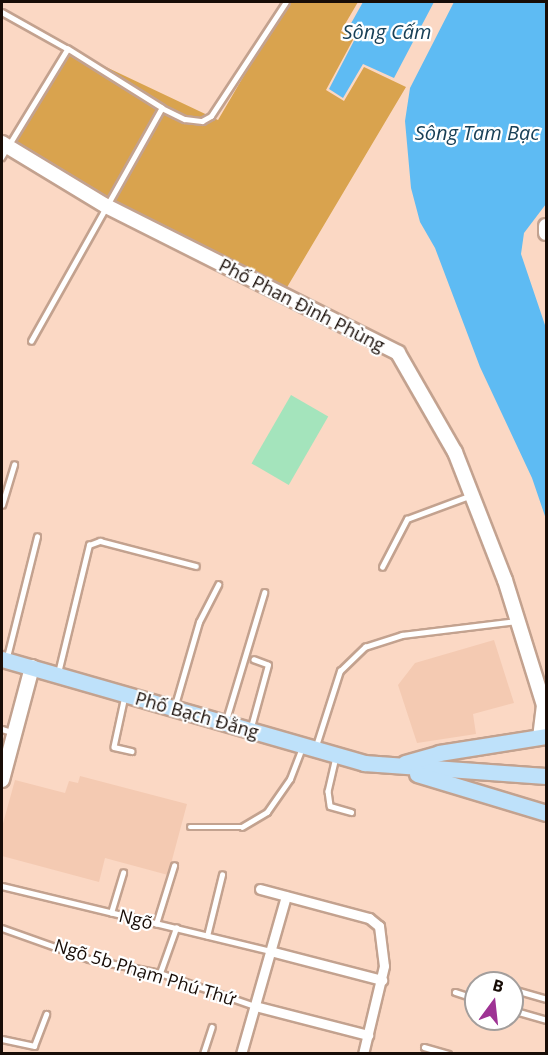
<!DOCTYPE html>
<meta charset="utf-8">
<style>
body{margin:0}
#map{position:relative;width:548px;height:1055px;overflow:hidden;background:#fbd8c4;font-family:"Open Sans",sans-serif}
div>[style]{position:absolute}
.built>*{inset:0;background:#f4cab2}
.green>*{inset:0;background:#a4e4bc;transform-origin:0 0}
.water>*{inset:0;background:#5ebbf3}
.building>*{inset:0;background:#d9a34e}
.roads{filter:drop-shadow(2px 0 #c3a28f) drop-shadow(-2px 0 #c3a28f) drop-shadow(0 2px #c3a28f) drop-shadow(0 -2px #c3a28f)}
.lane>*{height:4.5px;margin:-2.25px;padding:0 2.25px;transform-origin:2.25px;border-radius:2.25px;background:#fff}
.street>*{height:9px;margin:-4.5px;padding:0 4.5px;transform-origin:4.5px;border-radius:4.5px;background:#fff}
.secondary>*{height:14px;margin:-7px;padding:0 7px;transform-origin:7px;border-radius:7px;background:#fff}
.primary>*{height:15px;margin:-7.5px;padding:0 7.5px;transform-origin:7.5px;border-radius:7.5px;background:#bee1fa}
span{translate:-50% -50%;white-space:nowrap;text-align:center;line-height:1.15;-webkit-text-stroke:4.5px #fff;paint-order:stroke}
.street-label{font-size:18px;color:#180d07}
.water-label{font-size:20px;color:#184057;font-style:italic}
.frame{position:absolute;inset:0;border:3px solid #180d07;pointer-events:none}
.north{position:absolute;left:464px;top:971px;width:60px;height:60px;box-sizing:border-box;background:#fff;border:2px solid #a39e9c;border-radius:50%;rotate:15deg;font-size:16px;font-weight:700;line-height:24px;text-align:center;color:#180d07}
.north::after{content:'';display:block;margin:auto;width:21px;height:27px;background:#9e3394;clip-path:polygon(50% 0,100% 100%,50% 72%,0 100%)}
</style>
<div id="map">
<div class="built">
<div style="clip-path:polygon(494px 640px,514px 703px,473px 714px,476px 734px,417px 743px,398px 685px,415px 663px)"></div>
<div style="clip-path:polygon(80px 776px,187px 804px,168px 875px,105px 858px,99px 882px,2px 856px,2px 827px,15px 780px,65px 793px,69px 781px,78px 783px)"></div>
</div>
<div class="green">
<div style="left:291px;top:395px;width:43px;height:79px;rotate:30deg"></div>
</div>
<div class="water">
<div style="clip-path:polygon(363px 2px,434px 2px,394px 78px,363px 64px,343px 98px,329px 89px,358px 33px,349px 27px)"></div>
<div style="clip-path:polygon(454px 2px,546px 2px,546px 204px,524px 233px,521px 254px,546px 328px,546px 519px,532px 478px,480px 367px,435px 248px,420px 222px,411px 188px,405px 121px,410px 88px)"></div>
</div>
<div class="building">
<div style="clip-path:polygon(287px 2px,358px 2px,341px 31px,354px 38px,326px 90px,344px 101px,364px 67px,406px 87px,286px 289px,7px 147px,68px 49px,218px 120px)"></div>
</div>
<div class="roads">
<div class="lane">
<div style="left:2px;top:12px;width:76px;rotate:29.3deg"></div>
<div style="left:68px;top:49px;width:127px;rotate:121.4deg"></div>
<div style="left:162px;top:108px;width:25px;rotate:26deg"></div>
<div style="left:185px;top:119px;width:17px;rotate:7deg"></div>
<div style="left:202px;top:121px;width:10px;rotate:-29deg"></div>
<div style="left:211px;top:116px;width:136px;rotate:-56.7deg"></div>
<div style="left:31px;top:341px;width:267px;rotate:-60.7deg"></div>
<div style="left:162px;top:108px;width:111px;rotate:-147.9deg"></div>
<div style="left:2px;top:505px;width:42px;rotate:-73.3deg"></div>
<div style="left:382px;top:567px;width:54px;rotate:-62.5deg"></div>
<div style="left:407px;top:519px;width:66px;rotate:-20.4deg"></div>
<div style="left:7px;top:657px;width:124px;rotate:-76deg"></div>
<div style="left:58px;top:673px;width:132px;rotate:-76.4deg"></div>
<div style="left:89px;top:545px;width:12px;rotate:-20deg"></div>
<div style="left:100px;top:541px;width:99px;rotate:14.6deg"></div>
<div style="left:125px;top:696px;width:52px;rotate:102.2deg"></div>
<div style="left:114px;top:747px;width:18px;rotate:13deg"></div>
<div style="left:175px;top:705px;width:86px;rotate:-73.9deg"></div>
<div style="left:199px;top:622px;width:42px;rotate:-62.8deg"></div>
<div style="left:226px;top:720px;width:133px;rotate:-73.3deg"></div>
<div style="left:251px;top:727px;width:64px;rotate:-74.7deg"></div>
<div style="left:268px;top:665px;width:15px;rotate:-160deg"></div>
<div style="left:2px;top:729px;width:10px;rotate:17deg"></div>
<div style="left:316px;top:746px;width:79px;rotate:-72.3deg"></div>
<div style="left:340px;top:671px;width:35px;rotate:-44deg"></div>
<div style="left:365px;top:647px;width:39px;rotate:-18deg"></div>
<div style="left:402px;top:635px;width:115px;rotate:-7deg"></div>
<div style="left:336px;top:757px;width:35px;rotate:103deg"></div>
<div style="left:328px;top:791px;width:15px;rotate:82deg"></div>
<div style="left:330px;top:806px;width:22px;rotate:16deg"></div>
<div style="left:190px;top:827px;width:52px"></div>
<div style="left:242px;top:827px;width:29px;rotate:-31deg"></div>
<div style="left:267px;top:812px;width:40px;rotate:-55.1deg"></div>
<div style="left:290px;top:779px;width:34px;rotate:-69deg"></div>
<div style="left:2px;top:886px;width:276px;rotate:13.6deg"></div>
<div style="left:111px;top:913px;width:42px;rotate:-73.3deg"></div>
<div style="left:156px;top:924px;width:61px;rotate:-72.8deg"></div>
<div style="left:2px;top:928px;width:92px;rotate:19.6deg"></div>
<div style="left:89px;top:959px;width:72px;rotate:11.2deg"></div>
<div style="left:160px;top:973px;width:101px;rotate:19.2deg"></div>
<div style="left:207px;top:936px;width:63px;rotate:-76.2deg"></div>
<div style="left:160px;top:973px;width:48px;rotate:-70.4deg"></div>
<div style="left:485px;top:981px;width:8px;rotate:14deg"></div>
<div style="left:512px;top:989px;width:35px;rotate:16deg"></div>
<div style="left:455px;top:992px;width:22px;rotate:18deg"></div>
<div style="left:512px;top:1010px;width:35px;rotate:16deg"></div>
<div style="left:2px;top:1039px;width:33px;rotate:12deg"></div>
<div style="left:34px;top:1046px;width:34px;rotate:-69deg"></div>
<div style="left:424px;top:1047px;width:25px;rotate:16deg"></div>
<div style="left:203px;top:1054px;width:28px;rotate:-72deg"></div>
</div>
<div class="street">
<div style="left:260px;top:889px;width:113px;rotate:14.9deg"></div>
<div style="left:369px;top:918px;width:13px;rotate:39deg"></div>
<div style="left:379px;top:926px;width:40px;rotate:82.9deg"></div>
<div style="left:384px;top:966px;width:90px;rotate:103.4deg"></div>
<div style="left:270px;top:951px;width:116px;rotate:14.5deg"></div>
<div style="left:255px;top:1006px;width:117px;rotate:14.4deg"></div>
<div style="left:241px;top:1054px;width:164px;rotate:-74.1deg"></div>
</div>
<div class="secondary">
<div style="left:2px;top:143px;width:122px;rotate:31.2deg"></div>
<div style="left:106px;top:206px;width:327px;rotate:26.7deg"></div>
<div style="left:398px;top:353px;width:114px;rotate:60.1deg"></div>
<div style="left:455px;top:452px;width:137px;rotate:68.7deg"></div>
<div style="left:505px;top:580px;width:131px;rotate:72.7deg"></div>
<div style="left:544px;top:705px;width:31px;rotate:97deg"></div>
<div style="left:546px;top:226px;width:7px;rotate:90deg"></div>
<div style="left:2px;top:780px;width:117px;rotate:-75.1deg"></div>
</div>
<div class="primary">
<div style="left:2px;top:659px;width:377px;rotate:16deg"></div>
<div style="left:364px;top:763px;width:182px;rotate:4.1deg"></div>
<div style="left:405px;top:763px;width:35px;rotate:-16deg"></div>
<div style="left:439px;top:753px;width:108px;rotate:-9deg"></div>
<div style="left:417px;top:774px;width:135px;rotate:16.8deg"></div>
</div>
</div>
<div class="street-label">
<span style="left:302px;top:305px;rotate:27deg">Phố Phan Đình Phùng</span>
<span style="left:197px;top:715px;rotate:16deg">Phố Bạch Đằng</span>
<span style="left:136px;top:919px;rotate:14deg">Ngõ</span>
<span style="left:145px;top:972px;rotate:17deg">Ngõ 5b Phạm Phú Thứ</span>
</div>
<div class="water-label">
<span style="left:387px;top:31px">Sông Cấm</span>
<span style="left:477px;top:132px">Sông Tam Bạc</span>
</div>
<div class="frame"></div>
<div class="north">B</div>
</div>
